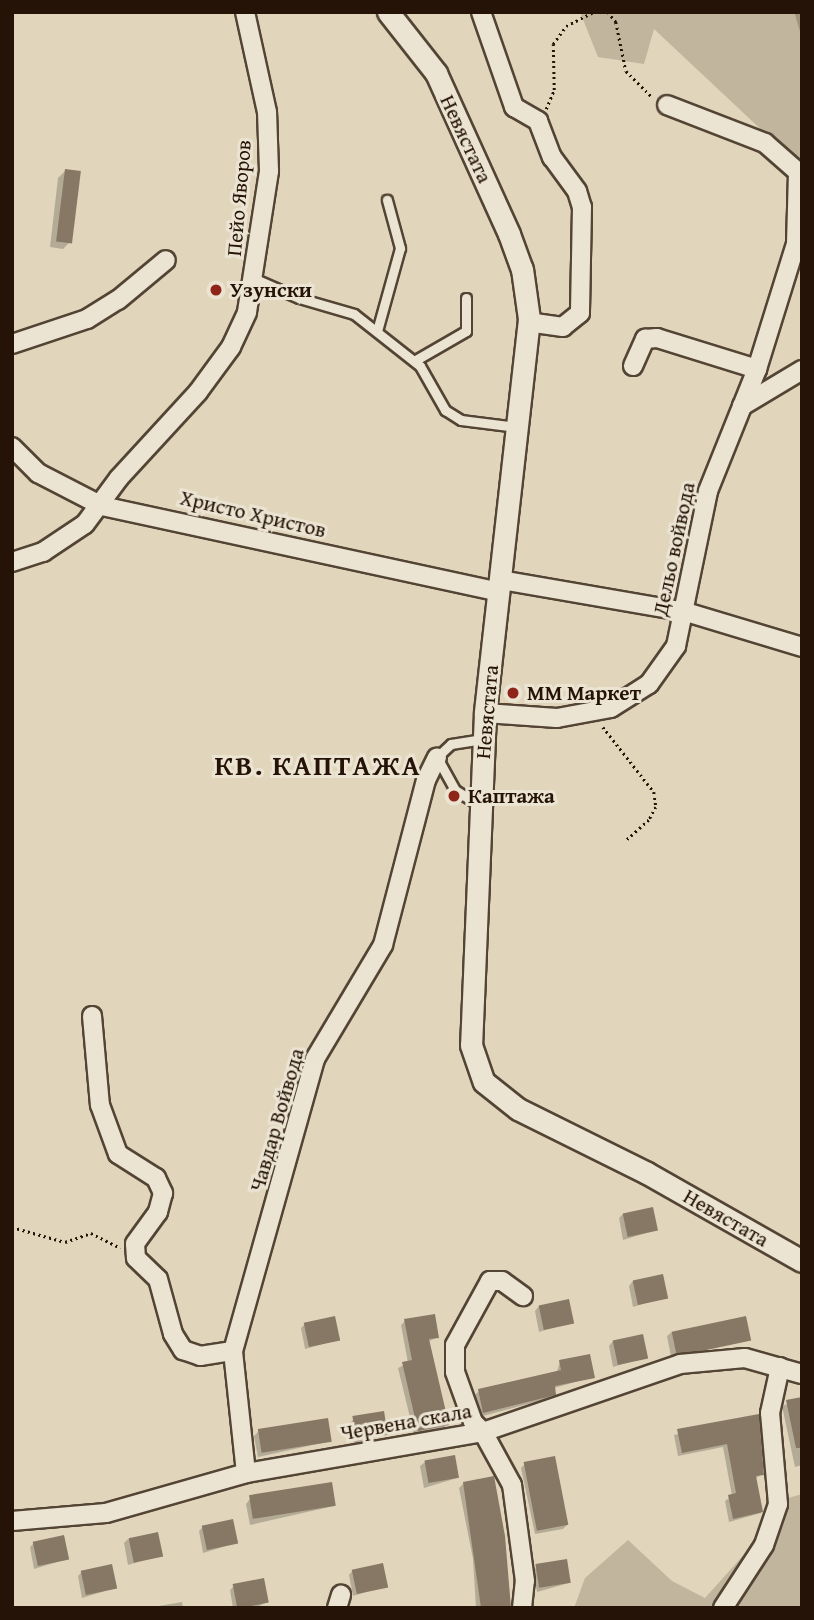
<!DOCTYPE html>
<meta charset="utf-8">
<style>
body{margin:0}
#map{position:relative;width:814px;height:1620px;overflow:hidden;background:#e1d6bc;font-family:"Gentium Book Plus",serif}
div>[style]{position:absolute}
.green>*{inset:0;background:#c1b59d}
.shadow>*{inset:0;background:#0003}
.stream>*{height:4.5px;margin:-2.25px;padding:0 2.25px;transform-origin:2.25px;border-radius:2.25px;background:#a1947e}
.building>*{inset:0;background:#867865;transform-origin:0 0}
.path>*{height:2.5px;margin-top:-1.25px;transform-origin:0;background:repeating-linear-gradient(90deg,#241306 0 2px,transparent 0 5.5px)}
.roads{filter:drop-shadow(2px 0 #534434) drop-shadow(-2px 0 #534434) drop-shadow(0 2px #534434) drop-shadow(0 -2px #534434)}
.service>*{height:9px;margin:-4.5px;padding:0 4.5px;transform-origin:4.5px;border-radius:4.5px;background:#ece4d3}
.minor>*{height:18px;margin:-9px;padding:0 9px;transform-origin:9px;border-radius:9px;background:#ece4d3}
.tertiary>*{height:21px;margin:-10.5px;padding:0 10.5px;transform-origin:10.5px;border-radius:10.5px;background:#ece4d3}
.dots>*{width:19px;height:19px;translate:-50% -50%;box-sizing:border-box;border:4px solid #ece4d3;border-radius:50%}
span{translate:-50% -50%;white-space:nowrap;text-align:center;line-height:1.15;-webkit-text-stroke:6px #ece4d3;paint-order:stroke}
.street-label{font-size:21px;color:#241306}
.poi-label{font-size:21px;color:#241306;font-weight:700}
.left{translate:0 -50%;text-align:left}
.district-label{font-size:28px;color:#241306;font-weight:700;letter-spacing:2px}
.frame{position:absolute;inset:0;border:14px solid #241306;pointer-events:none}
</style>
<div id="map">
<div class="green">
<div style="clip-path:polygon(580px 12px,802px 12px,802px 168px,654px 29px,644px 64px,598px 57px)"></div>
<div style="clip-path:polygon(802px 1494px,802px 1608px,574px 1608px,585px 1578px,628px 1540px,672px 1581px,705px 1598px,749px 1549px,772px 1503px)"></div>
</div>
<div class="shadow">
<div style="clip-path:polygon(65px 171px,70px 242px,63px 249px,50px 247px,58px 178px)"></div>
<div style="clip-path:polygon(623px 1214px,656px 1230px,623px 1240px,619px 1218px)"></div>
<div style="clip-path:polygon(633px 1281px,666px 1297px,633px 1307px,629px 1286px)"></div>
<div style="clip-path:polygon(539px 1306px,572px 1322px,539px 1332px,535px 1311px)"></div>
<div style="clip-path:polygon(405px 1321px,437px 1337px,428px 1342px,447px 1424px,443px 1429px,414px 1434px,398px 1368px,408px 1363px,401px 1325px)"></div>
<div style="clip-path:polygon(305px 1324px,338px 1340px,305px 1349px,301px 1328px)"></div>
<div style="clip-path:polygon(672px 1332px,749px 1340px,671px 1357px,667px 1336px)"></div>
<div style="clip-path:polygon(613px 1341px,646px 1357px,613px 1367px,609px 1346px)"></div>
<div style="clip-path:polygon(560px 1361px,593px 1377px,554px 1388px,550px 1398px,479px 1417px,475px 1395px,479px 1391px,557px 1372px)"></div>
<div style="clip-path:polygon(802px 1399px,802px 1465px,795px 1467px,782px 1406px)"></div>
<div style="clip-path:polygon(757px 1416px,762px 1474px,755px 1479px,761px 1513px,729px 1522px,725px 1501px,732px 1496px,723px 1447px,678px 1456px,674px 1435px)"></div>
<div style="clip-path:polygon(354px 1419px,386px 1434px,354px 1444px,350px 1423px)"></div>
<div style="clip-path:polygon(259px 1431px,331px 1441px,258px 1457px,254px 1436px)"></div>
<div style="clip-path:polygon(425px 1462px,457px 1478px,424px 1488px,420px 1466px)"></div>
<div style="clip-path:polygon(525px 1464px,568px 1524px,563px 1529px,535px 1534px,521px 1468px)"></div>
<div style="clip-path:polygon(464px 1483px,505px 1608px,476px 1608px,473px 1559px,459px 1488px)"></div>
<div style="clip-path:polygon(250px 1499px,334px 1506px,250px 1525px,246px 1504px)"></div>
<div style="clip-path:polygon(203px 1527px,236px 1543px,203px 1553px,199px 1531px)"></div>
<div style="clip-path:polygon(128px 1539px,161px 1555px,128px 1565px,124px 1543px)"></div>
<div style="clip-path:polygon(34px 1543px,67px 1559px,34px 1569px,30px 1547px)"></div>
<div style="clip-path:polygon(537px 1567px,569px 1583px,537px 1592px,533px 1571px)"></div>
<div style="clip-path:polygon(353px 1570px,386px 1586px,353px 1596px,349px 1575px)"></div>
<div style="clip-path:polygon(82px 1572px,115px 1588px,82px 1598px,78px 1576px)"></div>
<div style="clip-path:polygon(234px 1586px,267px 1602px,255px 1608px,233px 1608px,230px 1590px)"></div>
<div style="clip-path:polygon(182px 1602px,183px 1608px,152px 1608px,153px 1607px)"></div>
</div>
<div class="stream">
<div style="left:797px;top:12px;width:18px;rotate:74deg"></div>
</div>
<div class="building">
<div style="left:65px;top:169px;width:16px;height:73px;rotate:7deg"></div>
<div style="left:653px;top:1207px;width:24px;height:31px;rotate:78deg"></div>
<div style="left:663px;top:1274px;width:25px;height:31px;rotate:78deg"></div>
<div style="left:569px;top:1299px;width:25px;height:31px;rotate:78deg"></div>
<div style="clip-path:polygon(435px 1314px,439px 1338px,429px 1339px,449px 1425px,418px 1431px,402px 1362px,412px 1360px,404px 1319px)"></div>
<div style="left:335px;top:1316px;width:25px;height:32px;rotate:78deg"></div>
<div style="left:746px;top:1316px;width:25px;height:76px;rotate:78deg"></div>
<div style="left:643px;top:1334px;width:25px;height:31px;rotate:78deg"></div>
<div style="clip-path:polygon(590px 1354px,595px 1378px,555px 1386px,556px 1395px,483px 1413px,478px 1389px,561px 1370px,559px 1360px)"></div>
<div style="clip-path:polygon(802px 1397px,802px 1448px,796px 1448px,786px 1400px)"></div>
<div style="left:384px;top:1411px;width:24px;height:32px;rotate:81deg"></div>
<div style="clip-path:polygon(759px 1414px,764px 1475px,756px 1476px,763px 1512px,733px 1519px,728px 1495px,736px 1493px,727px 1444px,682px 1453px,677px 1429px)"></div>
<div style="left:328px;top:1418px;width:24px;height:71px;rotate:81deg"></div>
<div style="left:455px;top:1455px;width:23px;height:31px;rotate:80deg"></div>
<div style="left:555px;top:1456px;width:70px;height:32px;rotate:79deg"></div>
<div style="clip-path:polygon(494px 1476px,505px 1536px,511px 1608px,481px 1608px,463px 1482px)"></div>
<div style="left:332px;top:1482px;width:24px;height:84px;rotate:81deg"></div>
<div style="left:233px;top:1519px;width:25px;height:32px;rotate:78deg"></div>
<div style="left:158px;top:1532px;width:25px;height:30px;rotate:78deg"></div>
<div style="left:64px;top:1535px;width:25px;height:32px;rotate:78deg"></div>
<div style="left:567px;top:1559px;width:24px;height:32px;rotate:81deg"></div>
<div style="left:383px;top:1563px;width:25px;height:32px;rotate:78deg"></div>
<div style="left:112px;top:1564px;width:25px;height:32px;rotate:78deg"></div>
<div style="left:264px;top:1578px;width:25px;height:32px;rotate:79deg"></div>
</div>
<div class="path">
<div style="left:608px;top:12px;width:13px;rotate:51deg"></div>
<div style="left:616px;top:22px;width:50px;rotate:78.5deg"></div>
<div style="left:626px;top:71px;width:38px;rotate:45deg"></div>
<div style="left:546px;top:109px;width:21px;rotate:-67deg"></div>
<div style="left:554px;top:90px;width:46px;rotate:-91.2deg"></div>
<div style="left:553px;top:44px;width:22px;rotate:-54deg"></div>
<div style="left:566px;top:26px;width:31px;rotate:-27deg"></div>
<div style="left:603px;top:727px;width:83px;rotate:51.9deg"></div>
<div style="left:654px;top:792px;width:15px;rotate:82deg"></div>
<div style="left:656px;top:807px;width:15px;rotate:118deg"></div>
<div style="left:649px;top:820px;width:30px;rotate:138deg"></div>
<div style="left:12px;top:1227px;width:55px;rotate:15.8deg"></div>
<div style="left:65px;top:1242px;width:28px;rotate:-19deg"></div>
<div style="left:91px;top:1233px;width:33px;rotate:27deg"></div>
</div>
<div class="roads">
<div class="service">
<div style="left:255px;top:279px;width:48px;rotate:23.4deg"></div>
<div style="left:299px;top:298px;width:57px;rotate:16.2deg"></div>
<div style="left:354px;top:314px;width:84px;rotate:38.2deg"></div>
<div style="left:420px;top:366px;width:51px;rotate:60.4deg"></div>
<div style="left:445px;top:410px;width:19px;rotate:32deg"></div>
<div style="left:461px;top:420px;width:56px;rotate:7.1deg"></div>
<div style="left:377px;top:331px;width:86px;rotate:-74.5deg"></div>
<div style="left:400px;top:248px;width:50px;rotate:-105.2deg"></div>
<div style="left:414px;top:361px;width:60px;rotate:-30deg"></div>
<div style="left:466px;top:331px;width:33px;rotate:-90deg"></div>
<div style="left:479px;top:805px;width:28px;rotate:-148deg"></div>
<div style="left:455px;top:790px;width:38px;rotate:-119deg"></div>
<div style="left:437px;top:757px;width:19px;rotate:-43deg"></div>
<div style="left:451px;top:744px;width:32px;rotate:-9deg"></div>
</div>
<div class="minor">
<div style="left:481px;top:12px;width:101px;rotate:70.8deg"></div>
<div style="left:514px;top:107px;width:28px;rotate:30deg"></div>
<div style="left:538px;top:121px;width:39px;rotate:69deg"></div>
<div style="left:552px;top:157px;width:42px;rotate:53.7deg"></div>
<div style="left:577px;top:191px;width:17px;rotate:73deg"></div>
<div style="left:582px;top:207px;width:106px;rotate:91.1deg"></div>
<div style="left:580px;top:313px;width:22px;rotate:141deg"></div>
<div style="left:563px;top:327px;width:34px;rotate:-172deg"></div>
<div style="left:12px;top:344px;width:79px;rotate:-18.4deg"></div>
<div style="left:87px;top:319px;width:36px;rotate:-32deg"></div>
<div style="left:118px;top:300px;width:62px;rotate:-39.8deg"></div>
<div style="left:633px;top:366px;width:30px;rotate:-66deg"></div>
<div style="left:645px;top:339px;width:12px;rotate:-5deg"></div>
<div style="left:657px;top:338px;width:105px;rotate:17.2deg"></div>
<div style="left:742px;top:406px;width:70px;rotate:-31deg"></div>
<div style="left:12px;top:447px;width:37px;rotate:45deg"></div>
<div style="left:38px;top:473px;width:72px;rotate:27.3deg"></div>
<div style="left:102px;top:506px;width:407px;rotate:12.2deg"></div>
<div style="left:12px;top:562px;width:33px;rotate:-18deg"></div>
<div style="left:43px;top:552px;width:50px;rotate:-33.7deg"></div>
<div style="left:85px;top:524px;width:57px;rotate:-53.5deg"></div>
<div style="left:119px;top:478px;width:117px;rotate:-47.4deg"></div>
<div style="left:198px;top:392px;width:56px;rotate:-53.7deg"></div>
<div style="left:231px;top:347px;width:38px;rotate:-65deg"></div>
<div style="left:247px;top:312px;width:143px;rotate:-81.1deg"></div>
<div style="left:269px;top:171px;width:59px;rotate:-91.9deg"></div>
<div style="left:267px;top:112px;width:102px;rotate:-102.4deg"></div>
<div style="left:501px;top:580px;width:188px;rotate:9.8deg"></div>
<div style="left:686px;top:612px;width:121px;rotate:16.8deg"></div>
<div style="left:485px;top:713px;width:72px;rotate:4deg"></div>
<div style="left:557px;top:718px;width:55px;rotate:-10.5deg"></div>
<div style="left:611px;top:708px;width:45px;rotate:-32.3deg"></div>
<div style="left:649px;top:684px;width:47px;rotate:-54.6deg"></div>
<div style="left:676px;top:646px;width:158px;rotate:-78.3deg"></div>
<div style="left:708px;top:491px;width:131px;rotate:-68.1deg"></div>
<div style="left:757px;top:369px;width:131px;rotate:-72.7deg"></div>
<div style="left:796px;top:244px;width:72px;rotate:-88.4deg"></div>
<div style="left:798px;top:172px;width:44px;rotate:-138.7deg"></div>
<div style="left:765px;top:143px;width:105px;rotate:-158.8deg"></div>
<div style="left:92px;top:1016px;width:89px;rotate:84.9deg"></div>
<div style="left:100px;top:1105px;width:52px;rotate:69.8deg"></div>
<div style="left:118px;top:1154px;width:45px;rotate:32.3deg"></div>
<div style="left:156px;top:1178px;width:17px;rotate:65deg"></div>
<div style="left:163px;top:1193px;width:20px;rotate:105deg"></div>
<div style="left:158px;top:1212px;width:39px;rotate:126deg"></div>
<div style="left:135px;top:1244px;width:14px;rotate:86deg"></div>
<div style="left:136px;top:1258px;width:30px;rotate:44deg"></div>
<div style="left:158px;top:1279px;width:57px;rotate:74.7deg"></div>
<div style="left:173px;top:1334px;width:19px;rotate:58deg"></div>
<div style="left:183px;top:1350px;width:18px;rotate:19deg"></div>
<div style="left:200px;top:1356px;width:33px;rotate:-9deg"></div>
<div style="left:246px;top:1473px;width:123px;rotate:-96.1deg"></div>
<div style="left:233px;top:1351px;width:303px;rotate:-74.3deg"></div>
<div style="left:315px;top:1059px;width:133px;rotate:-59.2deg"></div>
<div style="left:383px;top:945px;width:171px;rotate:-75.4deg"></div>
<div style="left:426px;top:780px;width:25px;rotate:-64deg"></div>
<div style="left:12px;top:1521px;width:94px;rotate:-4.9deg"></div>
<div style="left:106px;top:1513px;width:146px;rotate:-15.9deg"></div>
<div style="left:246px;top:1473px;width:241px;rotate:-9.8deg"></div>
<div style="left:483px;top:1432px;width:208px;rotate:-19deg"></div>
<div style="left:680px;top:1364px;width:65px;rotate:-5.3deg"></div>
<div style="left:745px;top:1358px;width:59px;rotate:15.7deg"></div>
<div style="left:337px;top:1608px;width:14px;rotate:-73deg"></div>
<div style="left:522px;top:1608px;width:27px;rotate:-84deg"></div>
<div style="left:525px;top:1581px;width:97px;rotate:-97.7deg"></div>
<div style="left:512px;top:1485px;width:60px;rotate:-118.7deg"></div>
<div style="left:483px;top:1432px;width:14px;rotate:-135deg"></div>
<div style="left:473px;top:1422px;width:53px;rotate:-109.8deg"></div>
<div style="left:455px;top:1372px;width:27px;rotate:-90deg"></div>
<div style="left:455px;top:1345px;width:73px;rotate:-61.3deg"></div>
<div style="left:490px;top:1281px;width:12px"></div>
<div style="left:502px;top:1281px;width:26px;rotate:36deg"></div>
<div style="left:723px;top:1608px;width:75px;rotate:-56.9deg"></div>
<div style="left:764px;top:1545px;width:43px;rotate:-71.1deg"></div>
<div style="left:778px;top:1504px;width:91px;rotate:-95deg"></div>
<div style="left:770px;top:1413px;width:47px;rotate:-77.7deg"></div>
</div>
<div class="tertiary">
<div style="left:388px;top:12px;width:78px;rotate:51.8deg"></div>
<div style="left:436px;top:73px;width:177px;rotate:65.6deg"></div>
<div style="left:509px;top:234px;width:37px;rotate:70deg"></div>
<div style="left:522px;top:269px;width:50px;rotate:82deg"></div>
<div style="left:529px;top:319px;width:396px;rotate:96.4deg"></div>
<div style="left:485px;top:713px;width:332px;rotate:92.4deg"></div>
<div style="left:471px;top:1045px;width:39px;rotate:71deg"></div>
<div style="left:484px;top:1082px;width:43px;rotate:38.5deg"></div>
<div style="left:518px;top:1109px;width:144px;rotate:26.4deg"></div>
<div style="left:647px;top:1173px;width:178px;rotate:29.6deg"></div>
</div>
</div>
<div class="dots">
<div style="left:216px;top:290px;background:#8f2418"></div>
<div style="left:513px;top:693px;background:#8f2418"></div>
<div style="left:454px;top:796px;background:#8f2418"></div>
</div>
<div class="street-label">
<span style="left:466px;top:139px;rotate:65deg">Невястата</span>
<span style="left:239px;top:198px;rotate:-85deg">Пейо Яворов</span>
<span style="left:253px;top:514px;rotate:13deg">Христо Христов</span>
<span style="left:674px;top:549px;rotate:-78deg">Дельо войвода</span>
<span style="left:487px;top:712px;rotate:-85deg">Невястата</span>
<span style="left:277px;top:1120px;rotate:-74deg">Чавдар Войвода</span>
<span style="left:726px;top:1218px;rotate:30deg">Невястата</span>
<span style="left:406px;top:1422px;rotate:-10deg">Червена скала</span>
</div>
<div class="poi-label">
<span class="left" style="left:230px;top:290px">Узунски</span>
<span class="left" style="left:527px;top:693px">ММ Маркет</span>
<span class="left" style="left:468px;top:796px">Каптажа</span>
</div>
<div class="district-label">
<span style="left:318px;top:765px">КВ. КАПТАЖА</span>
</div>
<div class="frame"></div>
</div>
